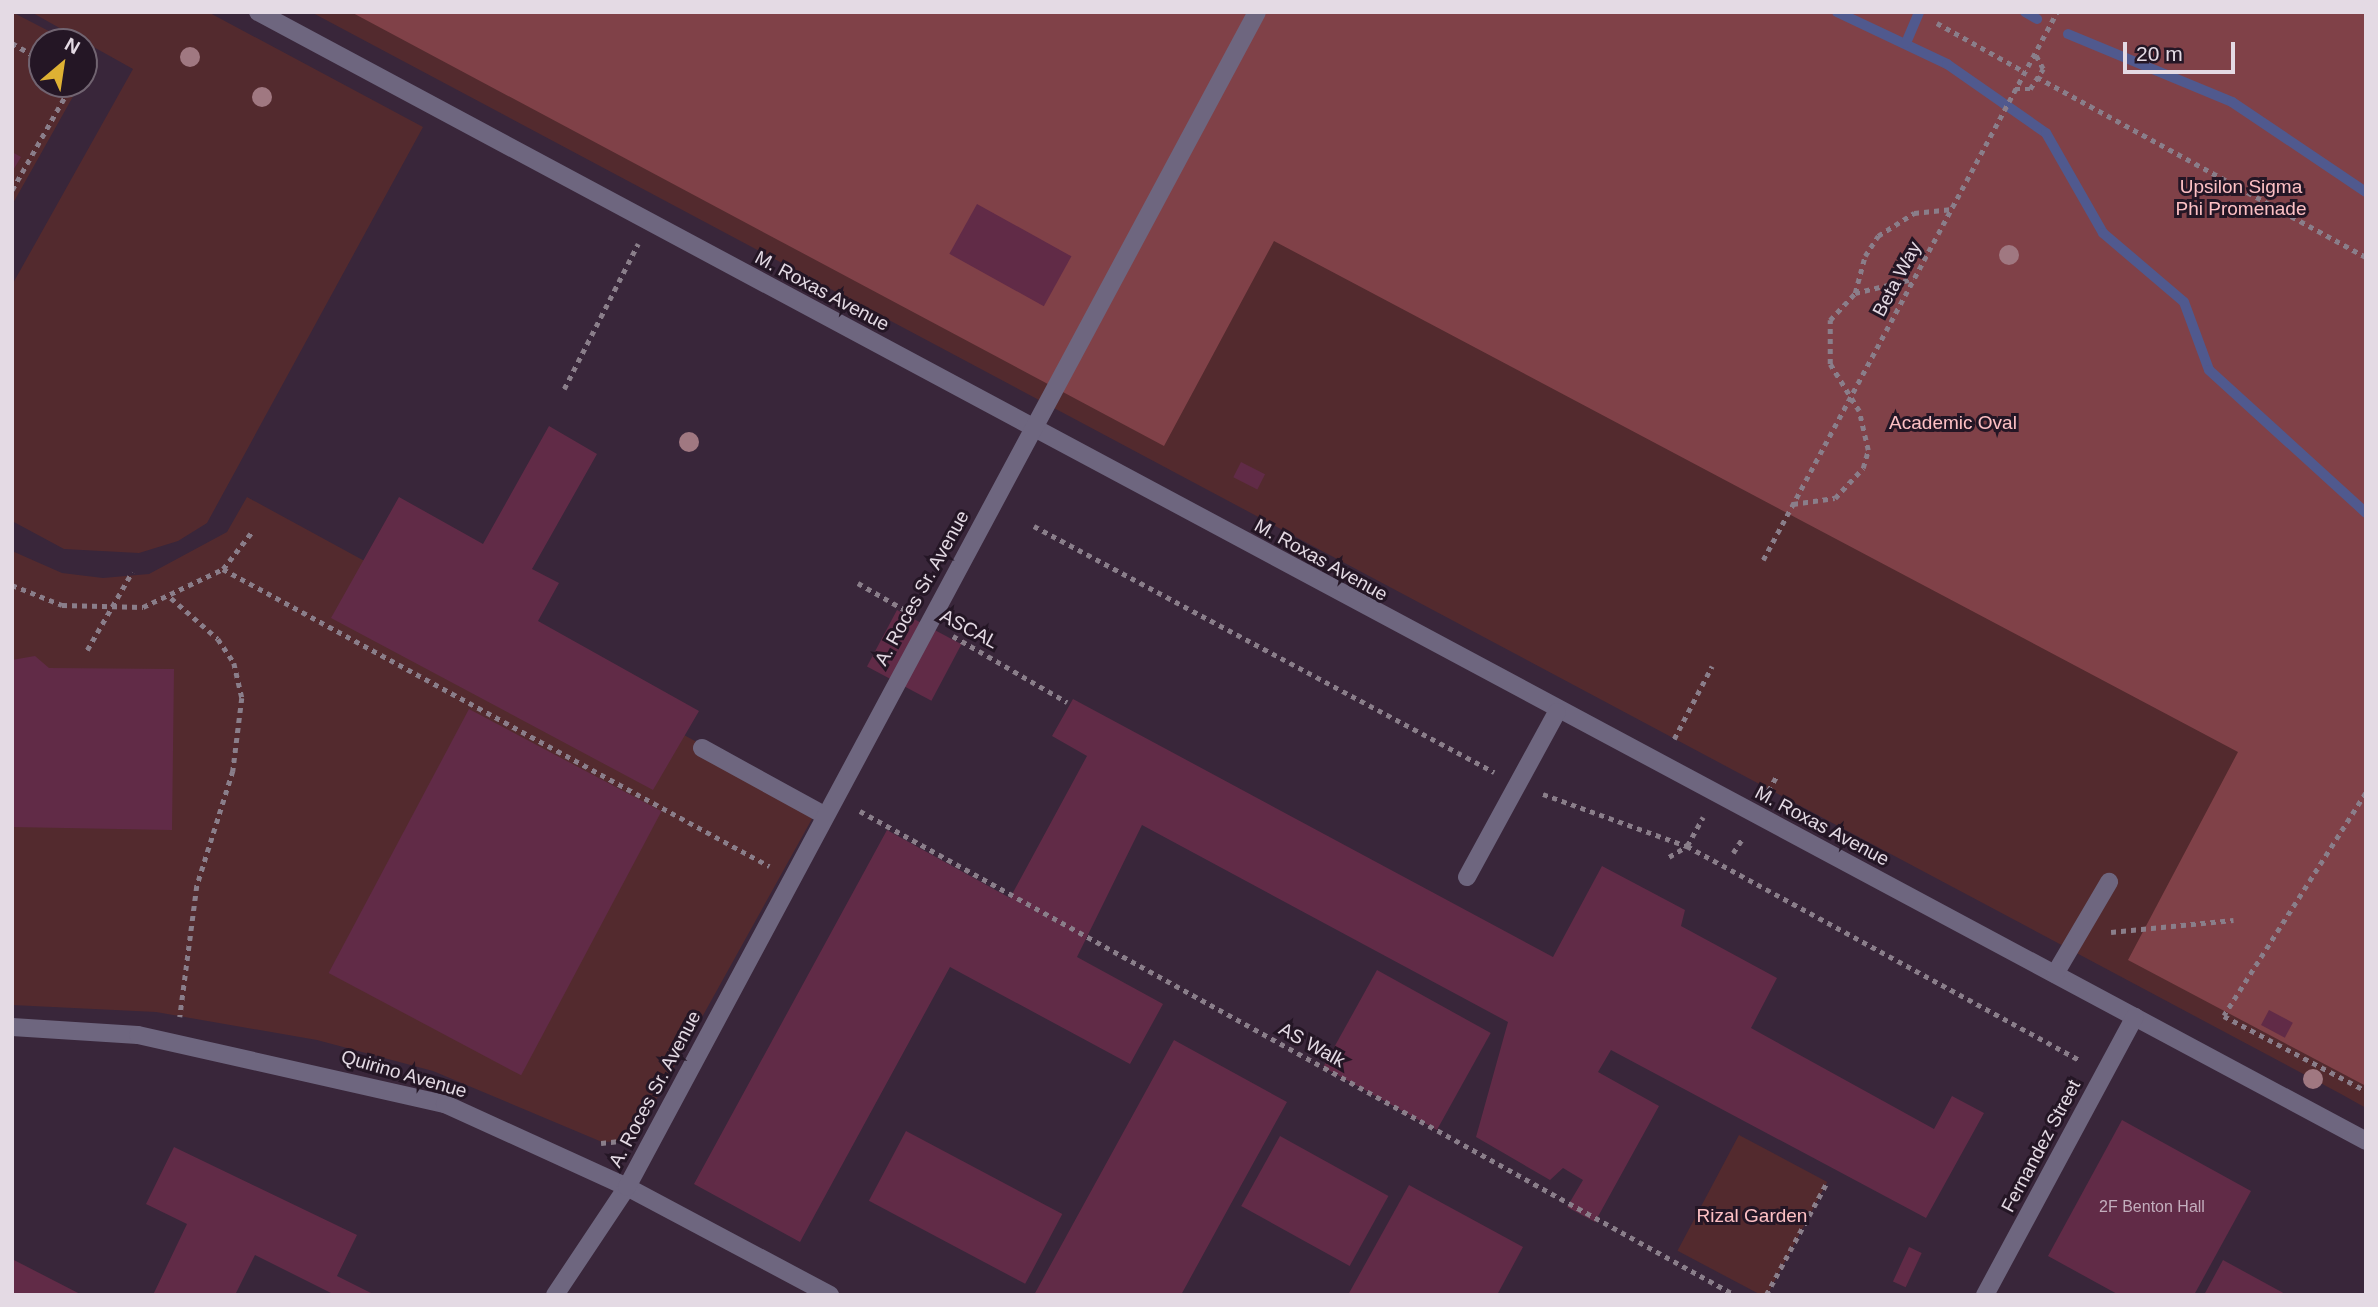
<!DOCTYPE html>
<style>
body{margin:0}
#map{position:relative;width:2378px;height:1307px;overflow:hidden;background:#2e202f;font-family:Arial,sans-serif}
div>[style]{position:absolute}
.built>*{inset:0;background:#39263a}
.green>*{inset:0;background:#532a2e;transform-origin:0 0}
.forest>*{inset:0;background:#804148}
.stream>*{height:10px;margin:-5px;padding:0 5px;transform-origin:5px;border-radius:5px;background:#50598e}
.building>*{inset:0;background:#612b47;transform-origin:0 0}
.path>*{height:4.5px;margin-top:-2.25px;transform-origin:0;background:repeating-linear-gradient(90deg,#8a7e8a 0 5px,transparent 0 10px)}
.minor>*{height:18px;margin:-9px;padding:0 9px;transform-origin:9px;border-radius:9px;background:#6e667f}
.trees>*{width:20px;height:20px;margin:-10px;border-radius:50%;background:#a07881}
span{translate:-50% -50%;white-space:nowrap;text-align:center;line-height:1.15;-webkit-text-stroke:6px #241625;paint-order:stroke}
.number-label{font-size:16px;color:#c3aebd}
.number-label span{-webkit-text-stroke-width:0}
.park-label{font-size:19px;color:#fdc0c4}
.street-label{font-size:19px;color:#e4dae4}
.frame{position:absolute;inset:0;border:14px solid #e4dae4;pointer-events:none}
.north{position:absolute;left:28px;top:28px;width:70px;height:70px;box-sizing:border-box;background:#241625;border:2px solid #716471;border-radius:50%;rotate:29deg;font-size:19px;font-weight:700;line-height:28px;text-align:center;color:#e4dae4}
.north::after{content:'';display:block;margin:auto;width:24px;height:32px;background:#deb133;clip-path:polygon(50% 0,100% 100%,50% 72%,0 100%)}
.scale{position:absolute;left:2123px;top:42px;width:112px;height:32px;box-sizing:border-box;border:4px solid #e4dae4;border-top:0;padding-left:9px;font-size:21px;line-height:24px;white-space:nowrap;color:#e4dae4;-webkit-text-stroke:5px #241625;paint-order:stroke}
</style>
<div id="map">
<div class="built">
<div style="clip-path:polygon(evenodd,12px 12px,2366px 12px,2366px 1295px,12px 1295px,12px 12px,42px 42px,84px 42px,84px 84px,42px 84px,42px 42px)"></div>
</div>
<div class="green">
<div style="clip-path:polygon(12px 12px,70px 42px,42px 42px,42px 84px,80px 84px,12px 205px)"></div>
<div style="clip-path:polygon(31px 12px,208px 12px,423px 127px,207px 523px,178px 541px,139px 553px,64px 549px,12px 521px,12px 285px,133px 69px)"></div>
<div style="clip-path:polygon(311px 12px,2366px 12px,2366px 1108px,2341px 1094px)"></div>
<div style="clip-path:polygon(247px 497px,818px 808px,640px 1129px,625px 1141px,602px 1142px,433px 1071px,317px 1040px,156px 1012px,12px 1005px,12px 551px,62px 573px,103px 578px,149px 574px,227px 532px)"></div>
<div style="left:1739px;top:1135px;width:100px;height:131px;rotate:28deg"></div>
</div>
<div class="forest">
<div style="clip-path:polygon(351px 12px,2366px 12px,2366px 1086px,2128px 960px,2238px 752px,1274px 241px,1164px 446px)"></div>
</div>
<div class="stream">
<div style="left:1837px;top:12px;width:122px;rotate:25.3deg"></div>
<div style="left:1947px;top:64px;width:121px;rotate:34.9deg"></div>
<div style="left:2046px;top:133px;width:115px;rotate:60.3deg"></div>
<div style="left:2103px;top:233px;width:106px;rotate:40.4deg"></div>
<div style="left:2184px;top:302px;width:72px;rotate:69.8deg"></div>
<div style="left:2209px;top:370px;width:212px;rotate:42.3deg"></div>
<div style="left:2025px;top:12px;width:14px;rotate:30deg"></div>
<div style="left:2068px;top:34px;width:178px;rotate:22.5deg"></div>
<div style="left:2232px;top:102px;width:161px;rotate:33.9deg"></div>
<div style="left:1906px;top:43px;width:34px;rotate:-67deg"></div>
</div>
<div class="building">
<div style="clip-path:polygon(12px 152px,21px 157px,12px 172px)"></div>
<div style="left:977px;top:204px;width:108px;height:57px;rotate:29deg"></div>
<div style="clip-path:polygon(549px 426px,597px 454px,532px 569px,559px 583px,538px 621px,699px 711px,653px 790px,331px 618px,399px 497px,483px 544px)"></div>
<div style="left:1241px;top:462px;width:27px;height:17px;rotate:27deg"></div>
<div style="left:897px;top:610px;width:73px;height:64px;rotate:28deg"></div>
<div style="clip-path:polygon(35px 656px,49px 668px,174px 669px,172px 830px,12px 827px,12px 660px)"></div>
<div style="clip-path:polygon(1073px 699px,1553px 957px,1602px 866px,1685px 910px,1681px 926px,1777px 978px,1751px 1028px,1934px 1129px,1952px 1096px,1984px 1113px,1926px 1218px,1611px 1050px,1598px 1072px,1659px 1106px,1595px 1222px,1567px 1207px,1583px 1180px,1563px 1168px,1550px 1180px,1476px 1137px,1508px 1022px,1142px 825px,1077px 957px,1163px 1004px,1130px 1064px,950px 967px,800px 1242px,694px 1184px,887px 830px,1010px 898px,1087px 756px,1052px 736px)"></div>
<div style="left:469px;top:709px;width:218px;height:299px;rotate:28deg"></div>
<div style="left:1377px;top:970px;width:130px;height:111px;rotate:29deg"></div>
<div style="left:2269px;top:1010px;width:27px;height:17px;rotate:28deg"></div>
<div style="clip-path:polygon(1174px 1040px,1287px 1102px,1233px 1200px,1181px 1295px,1034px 1295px)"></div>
<div style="clip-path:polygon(2122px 1120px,2251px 1191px,2194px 1295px,2119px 1295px,2048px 1256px)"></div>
<div style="left:906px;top:1131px;width:177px;height:79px;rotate:28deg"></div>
<div style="left:1280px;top:1136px;width:124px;height:80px;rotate:29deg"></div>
<div style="clip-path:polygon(174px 1147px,357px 1235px,337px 1276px,375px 1295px,335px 1295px,255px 1255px,235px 1295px,153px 1295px,187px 1224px,146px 1204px)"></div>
<div style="clip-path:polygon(1409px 1185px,1523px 1247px,1497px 1295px,1348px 1295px)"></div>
<div style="left:1909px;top:1247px;width:14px;height:38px;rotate:25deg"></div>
<div style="clip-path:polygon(12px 1259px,82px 1295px,12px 1295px)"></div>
<div style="clip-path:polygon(2223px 1260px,2287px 1295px,2204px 1295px)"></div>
</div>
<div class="path">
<div style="left:1937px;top:23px;width:101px;rotate:29.1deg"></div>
<div style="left:12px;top:43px;width:34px;rotate:30deg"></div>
<div style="left:2037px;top:77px;width:375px;rotate:28.7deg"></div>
<div style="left:2015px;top:89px;width:15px"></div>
<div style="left:2030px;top:89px;width:24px;rotate:-57deg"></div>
<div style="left:2043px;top:69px;width:17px;rotate:-118deg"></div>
<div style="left:12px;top:190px;width:122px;rotate:-60.5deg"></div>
<div style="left:1855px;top:293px;width:38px;rotate:-75deg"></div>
<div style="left:1865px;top:256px;width:24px;rotate:-57deg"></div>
<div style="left:1878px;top:236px;width:43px;rotate:-32.6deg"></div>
<div style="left:1914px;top:213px;width:36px;rotate:-6deg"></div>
<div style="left:564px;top:389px;width:163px;rotate:-63deg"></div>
<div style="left:1793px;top:504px;width:42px;rotate:-8.1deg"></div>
<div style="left:1835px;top:498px;width:41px;rotate:-47deg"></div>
<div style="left:1863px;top:468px;width:19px;rotate:-74deg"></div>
<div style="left:1868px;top:450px;width:40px;rotate:-103deg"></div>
<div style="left:1859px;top:411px;width:55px;rotate:-121.7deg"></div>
<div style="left:1830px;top:364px;width:44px;rotate:-90deg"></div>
<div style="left:1830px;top:320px;width:37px;rotate:-47deg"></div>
<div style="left:1855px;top:293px;width:60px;rotate:-13.6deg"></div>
<div style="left:1034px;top:526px;width:522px;rotate:28.14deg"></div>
<div style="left:1763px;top:560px;width:622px;rotate:-61.79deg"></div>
<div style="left:223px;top:569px;width:622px;rotate:28.54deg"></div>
<div style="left:858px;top:583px;width:54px;rotate:29.9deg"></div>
<div style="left:12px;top:585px;width:54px;rotate:21.8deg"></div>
<div style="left:62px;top:605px;width:81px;rotate:1.4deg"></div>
<div style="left:143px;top:607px;width:89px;rotate:-25.4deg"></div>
<div style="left:223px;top:569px;width:46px;rotate:-52.1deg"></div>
<div style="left:171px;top:598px;width:62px;rotate:41.1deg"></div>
<div style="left:218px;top:639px;width:29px;rotate:56deg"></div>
<div style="left:234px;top:663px;width:36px;rotate:77deg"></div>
<div style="left:242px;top:698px;width:74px;rotate:97deg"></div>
<div style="left:233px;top:771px;width:121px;rotate:107.4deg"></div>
<div style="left:197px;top:886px;width:132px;rotate:97.4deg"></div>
<div style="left:953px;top:636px;width:132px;rotate:30.1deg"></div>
<div style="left:87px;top:650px;width:90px;rotate:-60deg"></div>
<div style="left:1674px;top:739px;width:82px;rotate:-62.5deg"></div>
<div style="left:1768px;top:791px;width:16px;rotate:-60deg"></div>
<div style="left:2366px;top:793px;width:264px;rotate:122.5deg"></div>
<div style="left:2224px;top:1016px;width:161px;rotate:27.8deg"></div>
<div style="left:1543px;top:794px;width:153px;rotate:19.9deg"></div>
<div style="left:1687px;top:846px;width:447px;rotate:28.6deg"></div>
<div style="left:860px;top:811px;width:1000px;rotate:28.95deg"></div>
<div style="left:1733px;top:853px;width:17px;rotate:-57deg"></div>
<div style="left:1669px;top:857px;width:21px;rotate:-31deg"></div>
<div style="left:1687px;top:846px;width:33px;rotate:-61deg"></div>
<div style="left:2111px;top:932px;width:123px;rotate:-5.6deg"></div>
<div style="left:601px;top:1143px;width:19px;rotate:-6deg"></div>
<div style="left:1766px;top:1295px;width:128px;rotate:-61.6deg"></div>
</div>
<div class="minor">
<div style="left:258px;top:12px;width:2391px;rotate:28.17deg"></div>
<div style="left:702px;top:748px;width:139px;rotate:28.8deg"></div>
<div style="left:1467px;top:877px;width:188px;rotate:-61.4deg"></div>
<div style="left:2055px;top:974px;width:107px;rotate:-59.6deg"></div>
<div style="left:12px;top:1027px;width:126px;rotate:3.6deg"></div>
<div style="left:138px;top:1035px;width:315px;rotate:12.7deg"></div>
<div style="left:445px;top:1104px;width:200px;rotate:24.5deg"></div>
<div style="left:627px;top:1187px;width:230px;rotate:28deg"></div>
<div style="left:555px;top:1295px;width:130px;rotate:-56.3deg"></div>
<div style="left:627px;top:1187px;width:1333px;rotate:-61.8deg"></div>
<div style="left:1985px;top:1295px;width:316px;rotate:-61.7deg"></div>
</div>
<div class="trees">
<div style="left:190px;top:57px"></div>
<div style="left:262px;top:97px"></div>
<div style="left:2009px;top:255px"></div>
<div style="left:689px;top:442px"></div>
<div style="left:2313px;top:1079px"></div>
</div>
<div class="number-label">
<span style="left:2152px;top:1207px">2F Benton Hall</span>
</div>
<div class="park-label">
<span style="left:2241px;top:198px">Upsilon Sigma<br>Phi Promenade</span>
<span style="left:1953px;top:423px">Academic Oval</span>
<span style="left:1752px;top:1216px">Rizal Garden</span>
</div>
<div class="street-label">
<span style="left:1897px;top:279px;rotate:-62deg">Beta Way</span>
<span style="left:822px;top:291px;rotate:28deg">M. Roxas Avenue</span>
<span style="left:1321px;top:560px;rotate:29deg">M. Roxas Avenue</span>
<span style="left:922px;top:588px;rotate:-61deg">A. Roces Sr. Avenue</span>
<span style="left:969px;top:629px;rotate:28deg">ASCAL</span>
<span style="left:1822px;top:826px;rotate:28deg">M. Roxas Avenue</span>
<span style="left:1312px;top:1045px;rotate:29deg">AS Walk</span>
<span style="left:404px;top:1074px;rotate:16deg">Quirino Avenue</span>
<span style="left:655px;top:1089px;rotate:-62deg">A. Roces Sr. Avenue</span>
<span style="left:2041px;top:1146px;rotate:-62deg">Fernandez Street</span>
</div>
<div class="frame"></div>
<div class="north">N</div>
<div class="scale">20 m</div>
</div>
